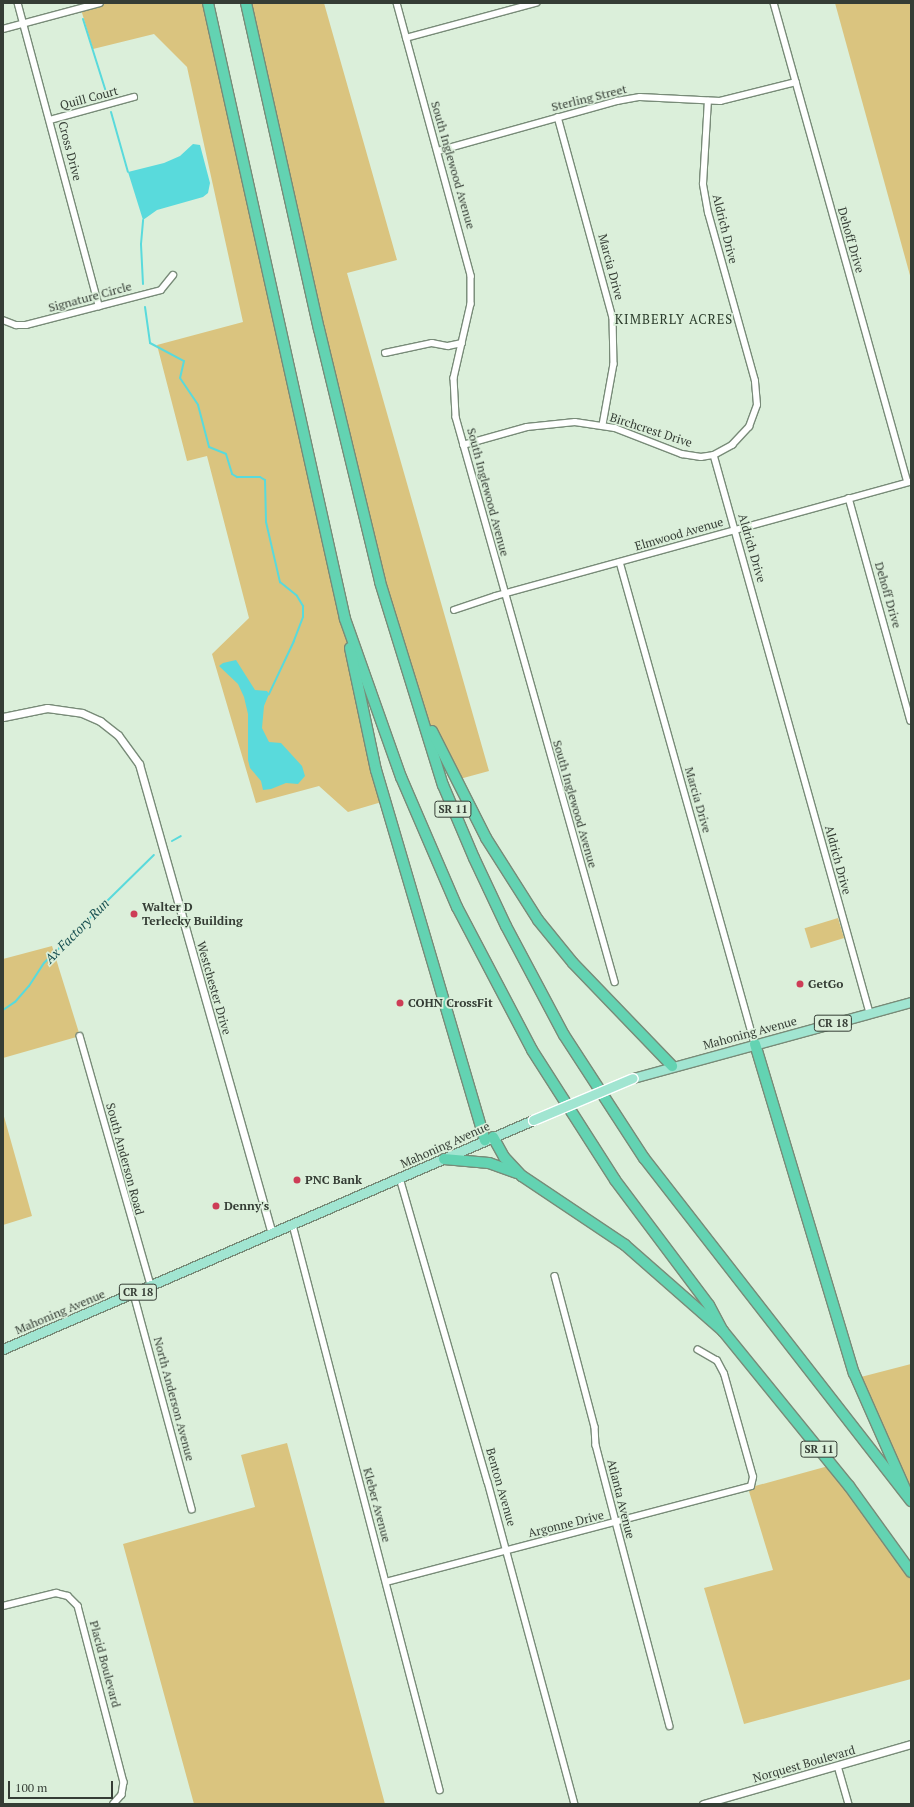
<!DOCTYPE html>
<style>
body{margin:0}
#map{position:relative;width:914px;height:1807px;overflow:hidden;background:#dbefda;font-family:"PT Serif",serif}
div>[style]{position:absolute}
.green>*{inset:0;background:#dac47f;transform-origin:0 0}
.water>*{inset:0;background:#59dadc}
.stream>*{height:2px;margin:-1px;padding:0 1px;transform-origin:1px;border-radius:1px;background:#59dadc}
.roads{filter:drop-shadow(1px 0 #788b78) drop-shadow(-1px 0 #788b78) drop-shadow(0 1px #788b78) drop-shadow(0 -1px #788b78)}
.minor>*{height:5.5px;margin:-2.75px;padding:0 2.75px;transform-origin:2.75px;border-radius:2.75px;background:#fff}
.tertiary>*{height:7px;margin:-3.5px;padding:0 3.5px;transform-origin:3.5px;border-radius:3.5px;background:#fff}
.primary>*{height:9px;margin:-4.5px;padding:0 4.5px;transform-origin:4.5px;border-radius:4.5px;background:#a1e5d1}
.motorway>*{height:10px;margin:-5px;padding:0 5px;transform-origin:5px;border-radius:5px;background:#63d3b2}
.bridges{filter:drop-shadow(1px 0 #fff) drop-shadow(-1px 0 #fff) drop-shadow(0 1px #fff) drop-shadow(0 -1px #fff)}
.primary-bridge>*{height:9px;margin:-4.5px;padding:0 4.5px;transform-origin:4.5px;border-radius:4.5px;background:#a1e5d1}
.dots>*{width:11px;height:11px;translate:-50% -50%;box-sizing:border-box;border:2px solid #dbefda;border-radius:50%}
span{translate:-50% -50%;white-space:nowrap;text-align:center;line-height:1.15;-webkit-text-stroke:3.5px #dbefda;paint-order:stroke}
.shield-label span{padding:1px 3px;background:#dbefda;border:1px solid;border-radius:3px;-webkit-text-stroke-width:0}
.shield-label{font-size:11px;color:#353d35;font-weight:700}
.street-label{font-size:12px;color:#353d35}
.poi-label{font-size:12px;color:#353d35;font-weight:700}
.left{translate:0 -50%;text-align:left}
.neighbourhood-label{font-size:13px;color:#2b3c2b;letter-spacing:1px}
.water-label{font-size:13px;color:#185051;font-style:italic}
.frame{position:absolute;inset:0;border:4px solid #353d35;pointer-events:none}
.scale{position:absolute;left:8px;top:1781px;width:105px;height:18px;box-sizing:border-box;border:2px solid #353d35;border-top:0;padding-left:5px;font-size:12px;line-height:14px;white-space:nowrap;color:#353d35;-webkit-text-stroke:3px #dbefda;paint-order:stroke}
</style>
<div id="map">
<div class="green">
<div style="clip-path:polygon(79px 3px,208px 3px,385px 801px,348px 812px,319px 786px,256px 803px,212px 654px,249px 618px,207px 456px,187px 461px,157px 345px,243px 322px,187px 67px,154px 34px,93px 49px)"></div>
<div style="clip-path:polygon(246px 3px,324px 3px,397px 260px,347px 273px,489px 771px,456px 780px,418px 705px,396px 637px)"></div>
<div style="clip-path:polygon(835px 3px,911px 3px,911px 279px)"></div>
<div style="left:838px;top:918px;width:21px;height:35px;rotate:73deg"></div>
<div style="clip-path:polygon(52px 946px,80px 1036px,3px 1058px,3px 959px)"></div>
<div style="clip-path:polygon(3px 1113px,32px 1216px,3px 1225px)"></div>
<div style="clip-path:polygon(911px 1364px,911px 1501px,857px 1378px)"></div>
<div style="clip-path:polygon(287px 1443px,385px 1804px,194px 1804px,123px 1544px,255px 1507px,241px 1455px)"></div>
<div style="clip-path:polygon(832px 1465px,911px 1572px,911px 1679px,744px 1724px,704px 1588px,773px 1570px,748px 1488px)"></div>
</div>
<div class="water">
<div style="clip-path:polygon(193px 144px,200px 145px,210px 183px,208px 193px,203px 197px,157px 210px,143px 220px,128px 172px,164px 163px,180px 156px)"></div>
<div style="clip-path:polygon(236px 660px,255px 690px,267px 691px,269px 694px,264px 706px,262px 728px,269px 742px,281px 743px,302px 766px,305px 776px,298px 784px,286px 783px,271px 789px,263px 790px,261px 781px,250px 768px,248px 760px,248px 714px,244px 697px,238px 684px,219px 666px,223px 663px)"></div>
</div>
<div class="stream">
<div style="left:83px;top:19px;width:80px;rotate:72.5deg"></div>
<div style="left:111px;top:112px;width:62px;rotate:74.2deg"></div>
<div style="left:143px;top:284px;width:40px;rotate:-92.9deg"></div>
<div style="left:141px;top:244px;width:24px;rotate:-85deg"></div>
<div style="left:145px;top:307px;width:36px;rotate:82deg"></div>
<div style="left:150px;top:343px;width:38px;rotate:28deg"></div>
<div style="left:184px;top:361px;width:17px;rotate:103deg"></div>
<div style="left:180px;top:378px;width:32px;rotate:56deg"></div>
<div style="left:198px;top:405px;width:43px;rotate:75.3deg"></div>
<div style="left:209px;top:447px;width:18px;rotate:22deg"></div>
<div style="left:226px;top:454px;width:21px;rotate:73deg"></div>
<div style="left:232px;top:474px;width:6px;rotate:31deg"></div>
<div style="left:237px;top:477px;width:23px"></div>
<div style="left:260px;top:477px;width:6px;rotate:31deg"></div>
<div style="left:265px;top:480px;width:42px;rotate:88.6deg"></div>
<div style="left:266px;top:522px;width:62px;rotate:76.9deg"></div>
<div style="left:280px;top:582px;width:22px;rotate:39deg"></div>
<div style="left:297px;top:596px;width:12px;rotate:59deg"></div>
<div style="left:303px;top:606px;width:11px;rotate:90deg"></div>
<div style="left:303px;top:617px;width:26px;rotate:111deg"></div>
<div style="left:294px;top:641px;width:59px;rotate:115.3deg"></div>
<div style="left:172px;top:841px;width:10px;rotate:-29deg"></div>
<div style="left:3px;top:1010px;width:14px;rotate:-34deg"></div>
<div style="left:15px;top:1002px;width:21px;rotate:-49deg"></div>
<div style="left:29px;top:986px;width:27px;rotate:-57deg"></div>
<div style="left:44px;top:963px;width:154px;rotate:-44.5deg"></div>
</div>
<div class="roads">
<div class="minor">
<div style="left:18px;top:3px;width:314px;rotate:75deg"></div>
<div style="left:397px;top:3px;width:283px;rotate:74.8deg"></div>
<div style="left:471px;top:276px;width:28px;rotate:90deg"></div>
<div style="left:471px;top:304px;width:76px;rotate:102.9deg"></div>
<div style="left:454px;top:378px;width:39px;rotate:87deg"></div>
<div style="left:456px;top:417px;width:587px;rotate:74.28deg"></div>
<div style="left:774px;top:3px;width:497px;rotate:74.4deg"></div>
<div style="left:3px;top:29px;width:100px;rotate:-15deg"></div>
<div style="left:406px;top:38px;width:135px;rotate:-15.1deg"></div>
<div style="left:558px;top:117px;width:208px;rotate:74.7deg"></div>
<div style="left:613px;top:318px;width:46px;rotate:88.8deg"></div>
<div style="left:614px;top:364px;width:62px;rotate:100.2deg"></div>
<div style="left:50px;top:120px;width:87px;rotate:-15.3deg"></div>
<div style="left:438px;top:151px;width:186px;rotate:-15.6deg"></div>
<div style="left:617px;top:101px;width:23px;rotate:-10deg"></div>
<div style="left:640px;top:97px;width:80px;rotate:2.9deg"></div>
<div style="left:720px;top:101px;width:78px;rotate:-14deg"></div>
<div style="left:3px;top:320px;width:14px;rotate:21deg"></div>
<div style="left:16px;top:325px;width:10px"></div>
<div style="left:26px;top:325px;width:139px;rotate:-14.5deg"></div>
<div style="left:161px;top:290px;width:19px;rotate:-51deg"></div>
<div style="left:385px;top:353px;width:48px;rotate:-12deg"></div>
<div style="left:432px;top:343px;width:16px;rotate:11deg"></div>
<div style="left:448px;top:346px;width:14px;rotate:-12deg"></div>
<div style="left:463px;top:445px;width:66px;rotate:-15.7deg"></div>
<div style="left:527px;top:427px;width:48px;rotate:-5.9deg"></div>
<div style="left:575px;top:422px;width:40px;rotate:8.5deg"></div>
<div style="left:615px;top:428px;width:72px;rotate:21.2deg"></div>
<div style="left:682px;top:454px;width:19px;rotate:9deg"></div>
<div style="left:701px;top:457px;width:13px;rotate:-9deg"></div>
<div style="left:714px;top:455px;width:21px;rotate:-29deg"></div>
<div style="left:732px;top:445px;width:25px;rotate:-47deg"></div>
<div style="left:749px;top:427px;width:23px;rotate:-70deg"></div>
<div style="left:757px;top:405px;width:24px;rotate:-95deg"></div>
<div style="left:755px;top:381px;width:174px;rotate:-105.6deg"></div>
<div style="left:708px;top:213px;width:29px;rotate:-100deg"></div>
<div style="left:703px;top:184px;width:83px;rotate:-86.6deg"></div>
<div style="left:714px;top:455px;width:579px;rotate:74.38deg"></div>
<div style="left:849px;top:498px;width:231px;rotate:74.5deg"></div>
<div style="left:620px;top:562px;width:501px;rotate:74.35deg"></div>
<div style="left:454px;top:610px;width:44px;rotate:-18.4deg"></div>
<div style="left:496px;top:596px;width:429px;rotate:-15.4deg"></div>
<div style="left:80px;top:1036px;width:260px;rotate:74.1deg"></div>
<div style="left:400px;top:1178px;width:316px;rotate:73.9deg"></div>
<div style="left:488px;top:1482px;width:334px;rotate:74.9deg"></div>
<div style="left:293px;top:1225px;width:584px;rotate:75.42deg"></div>
<div style="left:555px;top:1276px;width:156px;rotate:75.2deg"></div>
<div style="left:595px;top:1427px;width:18px;rotate:87deg"></div>
<div style="left:596px;top:1445px;width:80px;rotate:75.4deg"></div>
<div style="left:616px;top:1522px;width:211px;rotate:75.2deg"></div>
<div style="left:134px;top:1294px;width:223px;rotate:74.9deg"></div>
<div style="left:386px;top:1582px;width:377px;rotate:-14.7deg"></div>
<div style="left:751px;top:1486px;width:9px;rotate:-77deg"></div>
<div style="left:753px;top:1477px;width:107px;rotate:-105.7deg"></div>
<div style="left:724px;top:1374px;width:15px;rotate:-118deg"></div>
<div style="left:717px;top:1361px;width:22px;rotate:-150deg"></div>
<div style="left:3px;top:1606px;width:55px;rotate:-13.8deg"></div>
<div style="left:56px;top:1593px;width:12px;rotate:14deg"></div>
<div style="left:68px;top:1596px;width:14px;rotate:45deg"></div>
<div style="left:78px;top:1606px;width:182px;rotate:75.4deg"></div>
<div style="left:124px;top:1782px;width:13px;rotate:99deg"></div>
<div style="left:122px;top:1795px;width:12px;rotate:132deg"></div>
<div style="left:838px;top:1766px;width:40px;rotate:74deg"></div>
</div>
<div class="tertiary">
<div style="left:3px;top:717px;width:45px;rotate:-11.6deg"></div>
<div style="left:47px;top:708px;width:35px;rotate:8deg"></div>
<div style="left:82px;top:713px;width:20px;rotate:24deg"></div>
<div style="left:100px;top:721px;width:23px;rotate:38deg"></div>
<div style="left:118px;top:735px;width:36px;rotate:54deg"></div>
<div style="left:139px;top:764px;width:487px;rotate:74.2deg"></div>
<div style="left:703px;top:1804px;width:216px;rotate:-16.1deg"></div>
</div>
<div class="primary">
<div style="left:633px;top:1078px;width:288px;rotate:-15.3deg"></div>
<div style="left:3px;top:1349px;width:577px;rotate:-23.37deg"></div>
</div>
<div class="motorway">
<div style="left:208px;top:3px;width:631px;rotate:77.46deg"></div>
<div style="left:345px;top:619px;width:168px;rotate:70.5deg"></div>
<div style="left:401px;top:777px;width:142px;rotate:66.7deg"></div>
<div style="left:457px;top:907px;width:161px;rotate:62.3deg"></div>
<div style="left:532px;top:1050px;width:154px;rotate:57.4deg"></div>
<div style="left:615px;top:1180px;width:156px;rotate:53.1deg"></div>
<div style="left:709px;top:1305px;width:30px;rotate:62deg"></div>
<div style="left:246px;top:3px;width:334px;rotate:77.4deg"></div>
<div style="left:319px;top:329px;width:260px;rotate:76.4deg"></div>
<div style="left:380px;top:582px;width:213px;rotate:72.8deg"></div>
<div style="left:443px;top:785px;width:79px;rotate:67deg"></div>
<div style="left:474px;top:858px;width:75px;rotate:64.8deg"></div>
<div style="left:506px;top:926px;width:123px;rotate:62deg"></div>
<div style="left:564px;top:1035px;width:147px;rotate:57deg"></div>
<div style="left:644px;top:1158px;width:435px;rotate:52.1deg"></div>
<div style="left:350px;top:648px;width:125px;rotate:78deg"></div>
<div style="left:376px;top:770px;width:386px;rotate:73.6deg"></div>
<div style="left:432px;top:731px;width:120px;rotate:63.2deg"></div>
<div style="left:486px;top:838px;width:97px;rotate:57.6deg"></div>
<div style="left:538px;top:920px;width:55px;rotate:50.9deg"></div>
<div style="left:573px;top:963px;width:143px;rotate:46.1deg"></div>
<div style="left:755px;top:1044px;width:344px;rotate:73.3deg"></div>
<div style="left:854px;top:1373px;width:129px;rotate:66.2deg"></div>
<div style="left:493px;top:1137px;width:23px;rotate:61deg"></div>
<div style="left:504px;top:1157px;width:26px;rotate:47deg"></div>
<div style="left:522px;top:1176px;width:124px;rotate:33.8deg"></div>
<div style="left:625px;top:1245px;width:130px;rotate:41.3deg"></div>
<div style="left:723px;top:1331px;width:200px;rotate:50.9deg"></div>
<div style="left:849px;top:1486px;width:106px;rotate:54.2deg"></div>
<div style="left:444px;top:1159px;width:45px;rotate:5.1deg"></div>
<div style="left:489px;top:1163px;width:29px;rotate:20deg"></div>
</div>
</div>
<div class="bridges">
<div class="primary-bridge">
<div style="left:533px;top:1120px;width:108px;rotate:-22.8deg"></div>
</div>
</div>
<div class="dots">
<div style="left:134px;top:914px;background:#cd3d56"></div>
<div style="left:800px;top:984px;background:#cd3d56"></div>
<div style="left:400px;top:1003px;background:#cd3d56"></div>
<div style="left:297px;top:1180px;background:#cd3d56"></div>
<div style="left:216px;top:1206px;background:#cd3d56"></div>
</div>
<div class="shield-label">
<span style="left:453px;top:809px">SR 11</span>
<span style="left:833px;top:1023px">CR 18</span>
<span style="left:138px;top:1292px">CR 18</span>
<span style="left:819px;top:1449px">SR 11</span>
</div>
<div class="street-label">
<span style="left:89px;top:98px;rotate:-15deg">Quill Court</span>
<span style="left:589px;top:98px;rotate:-14deg">Sterling Street</span>
<span style="left:70px;top:151px;rotate:75deg">Cross Drive</span>
<span style="left:453px;top:165px;rotate:74deg">South Inglewood Avenue</span>
<span style="left:725px;top:229px;rotate:76deg">Aldrich Drive</span>
<span style="left:851px;top:240px;rotate:74deg">Dehoff Drive</span>
<span style="left:611px;top:267px;rotate:75deg">Marcia Drive</span>
<span style="left:90px;top:297px;rotate:-15deg">Signature Circle</span>
<span style="left:651px;top:430px;rotate:18deg">Birchcrest Drive</span>
<span style="left:488px;top:492px;rotate:75deg">South Inglewood Avenue</span>
<span style="left:679px;top:534px;rotate:-16deg">Elmwood Avenue</span>
<span style="left:752px;top:548px;rotate:74deg">Aldrich Drive</span>
<span style="left:888px;top:595px;rotate:74deg">Dehoff Drive</span>
<span style="left:698px;top:800px;rotate:74deg">Marcia Drive</span>
<span style="left:575px;top:804px;rotate:74deg">South Inglewood Avenue</span>
<span style="left:838px;top:860px;rotate:75deg">Aldrich Drive</span>
<span style="left:214px;top:988px;rotate:74deg">Westchester Drive</span>
<span style="left:750px;top:1033px;rotate:-15deg">Mahoning Avenue</span>
<span style="left:445px;top:1145px;rotate:-24deg">Mahoning Avenue</span>
<span style="left:125px;top:1159px;rotate:75deg">South Anderson Road</span>
<span style="left:60px;top:1312px;rotate:-23deg">Mahoning Avenue</span>
<span style="left:174px;top:1399px;rotate:75deg">North Anderson Avenue</span>
<span style="left:501px;top:1487px;rotate:74deg">Benton Avenue</span>
<span style="left:621px;top:1499px;rotate:76deg">Atlanta Avenue</span>
<span style="left:377px;top:1505px;rotate:75deg">Kleber Avenue</span>
<span style="left:566px;top:1524px;rotate:-14deg">Argonne Drive</span>
<span style="left:105px;top:1664px;rotate:75deg">Placid Boulevard</span>
<span style="left:804px;top:1764px;rotate:-16deg">Norquest Boulevard</span>
</div>
<div class="poi-label">
<span class="left" style="left:142px;top:914px">Walter D<br>Terlecky Building</span>
<span class="left" style="left:808px;top:984px">GetGo</span>
<span class="left" style="left:408px;top:1003px">COHN CrossFit</span>
<span class="left" style="left:305px;top:1180px">PNC Bank</span>
<span class="left" style="left:224px;top:1206px">Denny's</span>
</div>
<div class="neighbourhood-label">
<span style="left:674px;top:319px">KIMBERLY ACRES</span>
</div>
<div class="water-label">
<span style="left:77px;top:931px;rotate:-45deg">Ax Factory Run</span>
</div>
<div class="frame"></div>
<div class="scale">100 m</div>
</div>
